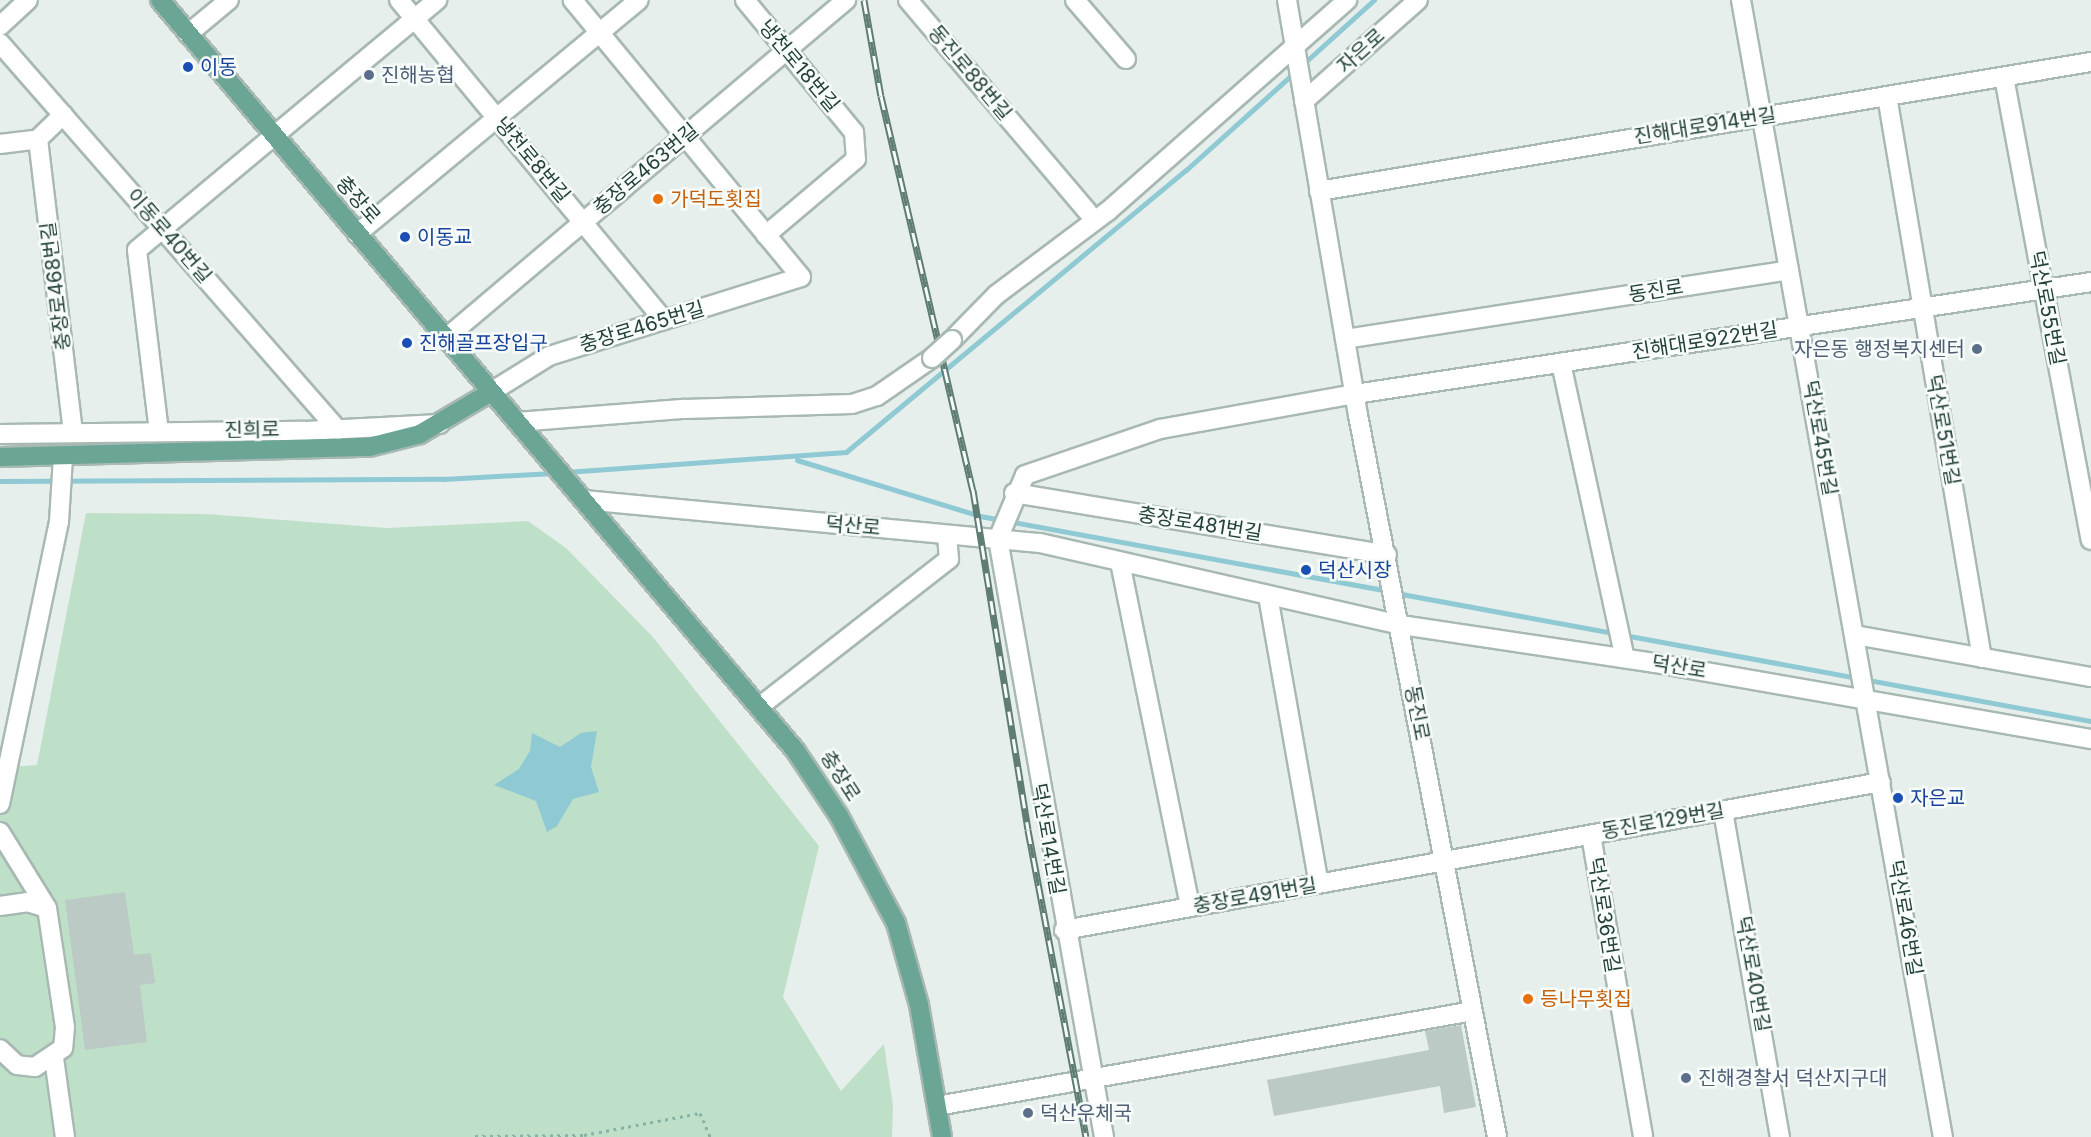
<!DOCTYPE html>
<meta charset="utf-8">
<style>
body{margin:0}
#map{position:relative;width:2091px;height:1137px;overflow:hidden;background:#e6efeb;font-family:Inter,"Noto Sans KR",sans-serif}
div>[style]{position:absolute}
.green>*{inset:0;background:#bfe0c8}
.water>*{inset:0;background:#8ec9d4}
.stream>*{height:5px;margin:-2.5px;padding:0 2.5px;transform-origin:2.5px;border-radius:2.5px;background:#8ec9d4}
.building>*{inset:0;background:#bbcac4}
.path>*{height:3px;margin-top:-1.5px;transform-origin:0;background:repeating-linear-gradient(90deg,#86b3a5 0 3px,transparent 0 7.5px)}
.roads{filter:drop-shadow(2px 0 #a8b8b2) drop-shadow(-2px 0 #a8b8b2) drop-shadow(0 2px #a8b8b2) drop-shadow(0 -2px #a8b8b2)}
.minor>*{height:18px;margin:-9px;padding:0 9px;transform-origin:9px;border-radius:9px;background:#fff}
.major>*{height:18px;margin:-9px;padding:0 9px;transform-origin:9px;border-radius:9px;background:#6aa596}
.rail>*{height:7px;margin-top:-3.5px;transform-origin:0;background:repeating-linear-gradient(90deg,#f7fbf9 0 14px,#5f7d75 0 28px);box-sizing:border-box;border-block:2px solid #5f7d75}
.bridges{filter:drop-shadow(2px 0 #a8b8b2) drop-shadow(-2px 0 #a8b8b2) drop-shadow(0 2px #a8b8b2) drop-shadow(0 -2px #a8b8b2)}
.minor-bridge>*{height:18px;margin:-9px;padding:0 9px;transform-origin:9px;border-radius:9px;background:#fff}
.dots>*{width:16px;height:16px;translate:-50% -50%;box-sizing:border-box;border:3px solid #f7fbf9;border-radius:50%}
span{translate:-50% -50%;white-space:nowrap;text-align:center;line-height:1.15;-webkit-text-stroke:5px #f7fbf9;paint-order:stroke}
.street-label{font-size:20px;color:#24423a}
.transit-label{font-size:20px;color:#164399}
.left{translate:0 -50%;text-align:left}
.service-label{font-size:20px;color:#4e5e75}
.right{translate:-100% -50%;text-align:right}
.food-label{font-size:20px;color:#c56008}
</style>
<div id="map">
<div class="green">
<div style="clip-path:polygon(86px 513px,206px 514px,387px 528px,528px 521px,566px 548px,652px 636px,819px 846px,783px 997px,841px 1091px,884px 1044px,893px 1106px,892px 1137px,0 1137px,0 768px,37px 765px)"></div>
</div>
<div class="water">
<div style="clip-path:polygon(597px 731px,591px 767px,599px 792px,573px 799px,557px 826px,547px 832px,536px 801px,494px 785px,519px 769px,530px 751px,532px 733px,560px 747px,581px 733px)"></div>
</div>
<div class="stream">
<div style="left:1302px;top:65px;width:97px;rotate:-42.1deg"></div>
<div style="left:797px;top:460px;width:191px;rotate:17deg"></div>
<div style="left:980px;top:516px;width:414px;rotate:10.4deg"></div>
<div style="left:566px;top:472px;width:281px;rotate:-4.1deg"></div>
<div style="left:846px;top:452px;width:442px;rotate:-39.7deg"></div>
<div style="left:1186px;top:170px;width:147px;rotate:-42deg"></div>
<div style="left:0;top:481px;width:444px;rotate:-0.3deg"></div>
<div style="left:444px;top:479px;width:109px;rotate:-3.2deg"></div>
<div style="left:1396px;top:593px;width:707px;rotate:10.44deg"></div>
</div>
<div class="building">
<div style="clip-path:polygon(125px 892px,134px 955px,151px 953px,155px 983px,140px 985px,147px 1042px,85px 1050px,65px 900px)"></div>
<div style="clip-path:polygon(1461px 1025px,1476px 1107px,1444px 1113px,1440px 1086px,1274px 1116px,1267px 1080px,1429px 1050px,1425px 1031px)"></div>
</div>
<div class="path">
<div style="left:475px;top:1136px;width:109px;rotate:-0.5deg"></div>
<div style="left:584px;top:1135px;width:118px;rotate:-10.7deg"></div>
<div style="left:700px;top:1113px;width:26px;rotate:67deg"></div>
</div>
<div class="roads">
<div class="minor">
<div style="left:399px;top:0;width:415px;rotate:50.4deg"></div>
<div style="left:745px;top:0;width:171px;rotate:50.5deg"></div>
<div style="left:854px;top:132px;width:27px;rotate:86deg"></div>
<div style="left:856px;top:159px;width:118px;rotate:139.8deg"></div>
<div style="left:908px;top:0;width:278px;rotate:49.7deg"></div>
<div style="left:1075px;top:0;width:78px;rotate:49.2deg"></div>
<div style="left:1287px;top:0;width:421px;rotate:80.3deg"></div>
<div style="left:1358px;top:415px;width:735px;rotate:79.1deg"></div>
<div style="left:1741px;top:0;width:1155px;rotate:79.93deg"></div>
<div style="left:0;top:26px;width:38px;rotate:-43deg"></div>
<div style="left:188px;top:34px;width:53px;rotate:-39.7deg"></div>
<div style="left:0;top:43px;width:514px;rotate:48.87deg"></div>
<div style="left:2004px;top:77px;width:471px;rotate:79.4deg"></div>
<div style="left:1887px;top:96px;width:570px;rotate:80.41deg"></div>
<div style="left:1304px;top:101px;width:152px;rotate:-41.5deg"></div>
<div style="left:38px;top:139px;width:296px;rotate:83.2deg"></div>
<div style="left:0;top:144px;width:38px;rotate:-7deg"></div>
<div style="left:38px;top:139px;width:35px;rotate:-44deg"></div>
<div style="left:1319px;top:191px;width:783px;rotate:-9.49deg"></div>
<div style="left:357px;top:234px;width:366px;rotate:-39.7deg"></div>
<div style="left:446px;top:338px;width:524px;rotate:-40.2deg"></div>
<div style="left:1345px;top:339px;width:449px;rotate:-8.8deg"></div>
<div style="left:952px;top:340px;width:63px;rotate:-45.6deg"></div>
<div style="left:996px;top:295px;width:140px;rotate:-36.9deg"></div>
<div style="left:1108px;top:211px;width:319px;rotate:-41.4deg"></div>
<div style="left:1561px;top:363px;width:302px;rotate:77.8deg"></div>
<div style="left:491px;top:392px;width:68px;rotate:-31.8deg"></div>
<div style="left:549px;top:356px;width:264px;rotate:-17.4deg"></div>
<div style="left:801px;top:277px;width:359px;rotate:-129.5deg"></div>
<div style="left:517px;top:422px;width:168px;rotate:-4.5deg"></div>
<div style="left:684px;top:409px;width:168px;rotate:-1.7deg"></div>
<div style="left:852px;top:404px;width:26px;rotate:-18deg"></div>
<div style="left:877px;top:396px;width:67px;rotate:-34.6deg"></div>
<div style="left:159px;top:432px;width:183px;rotate:-96.9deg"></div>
<div style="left:137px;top:250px;width:391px;rotate:-39.8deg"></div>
<div style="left:0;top:434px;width:305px;rotate:-0.6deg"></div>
<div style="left:305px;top:431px;width:135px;rotate:-3deg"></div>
<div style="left:1014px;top:493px;width:378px;rotate:9.4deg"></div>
<div style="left:584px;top:500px;width:458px;rotate:5.4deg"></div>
<div style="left:1040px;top:543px;width:370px;rotate:12.8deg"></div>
<div style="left:1401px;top:625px;width:257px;rotate:8.5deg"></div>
<div style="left:1655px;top:663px;width:443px;rotate:9.9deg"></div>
<div style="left:1120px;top:562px;width:352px;rotate:78.5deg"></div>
<div style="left:1268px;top:596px;width:292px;rotate:80deg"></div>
<div style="left:1855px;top:635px;width:240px;rotate:10.1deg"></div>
<div style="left:759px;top:707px;width:241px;rotate:-37.9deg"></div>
<div style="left:949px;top:559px;width:24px;rotate:-95deg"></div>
<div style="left:0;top:804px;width:288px;rotate:-78.2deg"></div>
<div style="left:59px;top:522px;width:66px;rotate:-86.5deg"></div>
<div style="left:1723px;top:811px;width:331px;rotate:80.1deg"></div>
<div style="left:0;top:832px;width:89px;rotate:58.3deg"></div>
<div style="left:1591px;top:835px;width:306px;rotate:80.2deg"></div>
<div style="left:0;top:906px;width:27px;rotate:-8deg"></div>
<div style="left:27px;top:902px;width:21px;rotate:17deg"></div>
<div style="left:47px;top:908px;width:120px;rotate:81.4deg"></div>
<div style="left:65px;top:1027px;width:21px;rotate:95deg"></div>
<div style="left:63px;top:1048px;width:34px;rotate:146deg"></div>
<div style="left:35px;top:1067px;width:18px;rotate:-174deg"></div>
<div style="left:17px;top:1065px;width:23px;rotate:-137deg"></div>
<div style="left:1064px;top:930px;width:830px;rotate:-10.27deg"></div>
<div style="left:54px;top:1058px;width:80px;rotate:82.1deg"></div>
<div style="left:937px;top:1106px;width:544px;rotate:-10.05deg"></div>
<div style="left:1104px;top:1137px;width:607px;rotate:-100.05deg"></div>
<div style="left:998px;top:539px;width:69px;rotate:-67.1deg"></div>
<div style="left:1025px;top:475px;width:143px;rotate:-18.8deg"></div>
<div style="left:1160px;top:429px;width:198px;rotate:-10.2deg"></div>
<div style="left:1355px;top:394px;width:744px;rotate:-8.65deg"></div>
</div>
<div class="major">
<div style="left:160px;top:0;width:983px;rotate:49.75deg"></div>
<div style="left:795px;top:750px;width:79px;rotate:56.3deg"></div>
<div style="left:839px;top:816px;width:121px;rotate:62deg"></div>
<div style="left:896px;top:923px;width:85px;rotate:74.3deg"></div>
<div style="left:919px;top:1005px;width:134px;rotate:80.1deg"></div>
<div style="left:0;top:457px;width:369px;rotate:-1.6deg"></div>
<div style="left:369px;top:447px;width:53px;rotate:-14.3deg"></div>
<div style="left:420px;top:434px;width:82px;rotate:-30.6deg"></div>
</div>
</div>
<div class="rail">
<div style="left:864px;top:0;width:97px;rotate:80deg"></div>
<div style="left:881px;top:96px;width:405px;rotate:76.9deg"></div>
<div style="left:973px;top:490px;width:344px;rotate:80.8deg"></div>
<div style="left:1028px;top:830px;width:312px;rotate:79.3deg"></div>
</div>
<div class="bridges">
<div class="minor-bridge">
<div style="left:932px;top:358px;width:27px;rotate:-42deg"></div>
</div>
</div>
<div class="dots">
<div style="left:188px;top:67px;background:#1a4fb4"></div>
<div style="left:369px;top:75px;background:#5c6f8a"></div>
<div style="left:658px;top:199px;background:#e8710a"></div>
<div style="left:405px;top:237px;background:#1a4fb4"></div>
<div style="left:407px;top:343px;background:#1a4fb4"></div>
<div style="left:1977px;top:349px;background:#5c6f8a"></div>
<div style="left:1306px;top:570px;background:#1a4fb4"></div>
<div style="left:1898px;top:798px;background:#1a4fb4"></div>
<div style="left:1528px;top:999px;background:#e8710a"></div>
<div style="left:1686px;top:1078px;background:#5c6f8a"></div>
<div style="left:1028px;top:1113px;background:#5c6f8a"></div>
</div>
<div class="street-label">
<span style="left:1361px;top:51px;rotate:-42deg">자은로</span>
<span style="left:799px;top:66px;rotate:50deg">냉천로18번길</span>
<span style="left:970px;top:73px;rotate:50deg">동진로88번길</span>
<span style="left:1705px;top:126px;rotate:-9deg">진해대로914번길</span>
<span style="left:532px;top:160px;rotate:50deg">냉천로8번길</span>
<span style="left:646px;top:169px;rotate:-40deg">충장로463번길</span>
<span style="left:358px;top:200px;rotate:49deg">충장로</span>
<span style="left:169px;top:236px;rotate:49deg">이동로40번길</span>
<span style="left:56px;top:286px;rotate:-97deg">충장로468번길</span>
<span style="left:1656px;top:291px;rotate:-9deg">동진로</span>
<span style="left:2047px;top:308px;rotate:79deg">덕산로55번길</span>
<span style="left:642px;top:327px;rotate:-17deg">충장로465번길</span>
<span style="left:1705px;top:341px;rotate:-9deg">진해대로922번길</span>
<span style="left:252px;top:430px;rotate:-1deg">진희로</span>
<span style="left:1943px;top:430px;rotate:80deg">덕산로51번길</span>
<span style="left:1820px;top:438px;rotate:80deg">덕산로45번길</span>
<span style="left:1200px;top:524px;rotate:9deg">충장로481번길</span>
<span style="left:853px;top:526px;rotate:5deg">덕산로</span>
<span style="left:1679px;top:667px;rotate:9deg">덕산로</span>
<span style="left:1417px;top:713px;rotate:79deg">동진로</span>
<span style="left:840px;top:776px;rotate:57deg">충장로</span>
<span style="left:1663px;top:821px;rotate:-10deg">동진로129번길</span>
<span style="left:1048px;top:839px;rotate:80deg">덕산로14번길</span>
<span style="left:1255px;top:896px;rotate:-10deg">충장로491번길</span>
<span style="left:1604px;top:915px;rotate:81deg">덕산로36번길</span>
<span style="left:1905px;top:918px;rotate:80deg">덕산로46번길</span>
<span style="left:1753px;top:974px;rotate:80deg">덕산로40번길</span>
</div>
<div class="transit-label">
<span class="left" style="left:200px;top:67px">이동</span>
<span class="left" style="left:417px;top:237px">이동교</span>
<span class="left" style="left:419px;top:343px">진해골프장입구</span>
<span class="left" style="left:1318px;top:570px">덕산시장</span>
<span class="left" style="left:1910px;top:798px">자은교</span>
</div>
<div class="service-label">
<span class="left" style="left:381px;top:75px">진해농협</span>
<span class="right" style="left:1965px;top:349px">자은동 행정복지센터</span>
<span class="left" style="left:1698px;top:1078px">진해경찰서 덕산지구대</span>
<span class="left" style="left:1040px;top:1113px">덕산우체국</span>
</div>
<div class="food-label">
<span class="left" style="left:670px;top:199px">가덕도횟집</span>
<span class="left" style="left:1540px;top:999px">등나무횟집</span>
</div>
</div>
